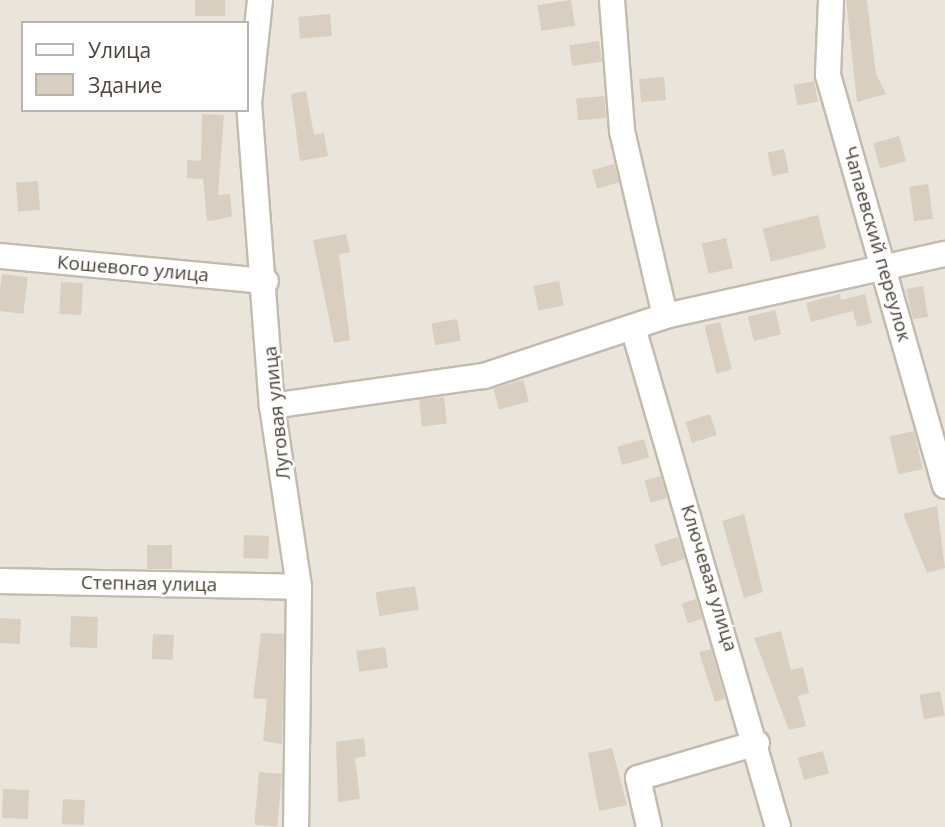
<!DOCTYPE html>
<meta charset="utf-8">
<style>
body{margin:0}
#map{position:relative;width:945px;height:827px;overflow:hidden;background:#f6f3ec;font-family:"Open Sans",sans-serif}
div>[style]{position:absolute}
.residential>*{inset:0;background:#eae5da}
.building>*{inset:0;background:#d8cfc1;transform-origin:0 0}
.roads{filter:drop-shadow(2px 0 #c2bbae) drop-shadow(-2px 0 #c2bbae) drop-shadow(0 2px #c2bbae) drop-shadow(0 -2px #c2bbae)}
.minor>*{height:24px;margin:-12px;padding:0 12px;transform-origin:12px;border-radius:12px;background:#fff}
span{translate:-50% -50%;white-space:nowrap;text-align:center;line-height:1.15;-webkit-text-stroke:5px #fff;paint-order:stroke}
.street-label{font-size:19px;color:#4b4439}
.legend{position:absolute;left:21px;top:21px;width:228px;height:91px;box-sizing:border-box;background:#fff;border:2px solid #b7b4b0;margin:0;padding:9px 12px;list-style:none;font-size:21px;color:#4b4439}
.legend li{display:flex;align-items:center;gap:14px;height:35px}
.legend b{width:35px;border:2px solid #b7b4b0}
</style>
<div id="map">
<div class="residential">
<div style="clip-path:polygon(evenodd,0 0,945px 0,945px 827px,0 827px,0 0,23px 23px,247px 23px,247px 110px,23px 110px,23px 23px)"></div>
</div>
<div class="building">
<div style="left:195px;top:0;width:30px;height:16px"></div>
<div style="left:571px;top:0;width:26px;height:34px;rotate:81deg"></div>
<div style="clip-path:polygon(846px 0,867px 0,876px 74px,886px 94px,857px 102px)"></div>
<div style="left:330px;top:14px;width:22px;height:32px;rotate:85deg"></div>
<div style="left:599px;top:41px;width:21px;height:30px;rotate:82deg"></div>
<div style="left:664px;top:77px;width:23px;height:25px;rotate:85deg"></div>
<div style="left:814px;top:81px;width:21px;height:21px;rotate:79deg"></div>
<div style="clip-path:polygon(306px 91px,314px 135px,324px 133px,328px 156px,300px 161px,291px 94px)"></div>
<div style="left:604px;top:96px;width:22px;height:28px;rotate:85deg"></div>
<div style="clip-path:polygon(202px 114px,224px 115px,218px 195px,230px 194px,232px 216px,217px 220px,207px 221px,203px 179px,187px 178px,187px 160px,201px 161px)"></div>
<div style="left:899px;top:136px;width:26px;height:27px;rotate:74deg"></div>
<div style="left:784px;top:149px;width:24px;height:17px;rotate:78deg"></div>
<div style="left:614px;top:164px;width:19px;height:23px;rotate:74deg"></div>
<div style="left:38px;top:181px;width:29px;height:22px;rotate:86deg"></div>
<div style="left:928px;top:184px;width:35px;height:19px;rotate:82deg"></div>
<div style="left:818px;top:215px;width:34px;height:57px;rotate:76deg"></div>
<div style="clip-path:polygon(346px 234px,350px 252px,339px 254px,350px 340px,334px 343px,313px 240px)"></div>
<div style="left:726px;top:238px;width:31px;height:25px;rotate:77deg"></div>
<div style="left:2px;top:274px;width:26px;height:37px;rotate:7deg"></div>
<div style="left:559px;top:281px;width:25px;height:26px;rotate:79deg"></div>
<div style="left:61px;top:282px;width:22px;height:32px;rotate:3deg"></div>
<div style="clip-path:polygon(923px 286px,928px 317px,913px 319px,906px 289px)"></div>
<div style="clip-path:polygon(840px 294px,841px 300px,865px 294px,872px 323px,857px 327px,853px 311px,811px 322px,806px 303px)"></div>
<div style="left:775px;top:310px;width:25px;height:28px;rotate:76deg"></div>
<div style="left:457px;top:319px;width:22px;height:26px;rotate:80deg"></div>
<div style="left:720px;top:322px;width:49px;height:16px;rotate:76deg"></div>
<div style="left:523px;top:380px;width:22px;height:31px;rotate:74deg"></div>
<div style="left:444px;top:397px;width:27px;height:25px;rotate:84deg"></div>
<div style="left:710px;top:414px;width:22px;height:26px;rotate:72deg"></div>
<div style="left:914px;top:431px;width:39px;height:25px;rotate:77deg"></div>
<div style="left:644px;top:439px;width:19px;height:28px;rotate:74deg"></div>
<div style="left:661px;top:476px;width:23px;height:17px;rotate:75deg"></div>
<div style="clip-path:polygon(937px 506px,945px 568px,927px 573px,903px 514px)"></div>
<div style="clip-path:polygon(744px 514px,763px 592px,744px 598px,722px 521px)"></div>
<div style="left:244px;top:535px;width:25px;height:23px;rotate:2deg"></div>
<div style="left:678px;top:537px;width:23px;height:25px;rotate:72deg"></div>
<div style="left:147px;top:545px;width:25px;height:24px"></div>
<div style="left:415px;top:586px;width:24px;height:40px;rotate:81deg"></div>
<div style="left:696px;top:599px;width:21px;height:15px;rotate:73deg"></div>
<div style="left:71px;top:616px;width:27px;height:31px;rotate:2deg"></div>
<div style="left:0;top:618px;width:21px;height:25px;rotate:3deg"></div>
<div style="clip-path:polygon(781px 631px,791px 670px,803px 667px,809px 693px,798px 696px,806px 726px,789px 730px,754px 638px)"></div>
<div style="clip-path:polygon(261px 633px,284px 634px,282px 744px,263px 741px,267px 699px,253px 698px)"></div>
<div style="left:153px;top:634px;width:21px;height:25px;rotate:3deg"></div>
<div style="left:385px;top:647px;width:21px;height:29px;rotate:82deg"></div>
<div style="clip-path:polygon(711px 649px,725px 699px,715px 702px,699px 652px)"></div>
<div style="left:940px;top:691px;width:25px;height:21px;rotate:79deg"></div>
<div style="clip-path:polygon(364px 738px,366px 756px,355px 758px,360px 799px,338px 802px,336px 742px)"></div>
<div style="clip-path:polygon(612px 748px,627px 805px,599px 811px,588px 753px)"></div>
<div style="left:823px;top:751px;width:23px;height:26px;rotate:75deg"></div>
<div style="left:259px;top:772px;width:23px;height:53px;rotate:5deg"></div>
<div style="left:3px;top:789px;width:26px;height:29px;rotate:2deg"></div>
<div style="left:63px;top:799px;width:22px;height:25px;rotate:3deg"></div>
</div>
<div class="roads">
<div class="minor">
<div style="left:260px;top:0;width:104px;rotate:96.1deg"></div>
<div style="left:249px;top:103px;width:304px;rotate:85.7deg"></div>
<div style="left:272px;top:406px;width:183px;rotate:81.5deg"></div>
<div style="left:299px;top:587px;width:240px;rotate:90.7deg"></div>
<div style="left:612px;top:0;width:131px;rotate:85.6deg"></div>
<div style="left:622px;top:131px;width:190px;rotate:76.9deg"></div>
<div style="left:831px;top:0;width:75px;rotate:92.3deg"></div>
<div style="left:828px;top:75px;width:427px;rotate:74.1deg"></div>
<div style="left:0;top:256px;width:267px;rotate:5.4deg"></div>
<div style="left:634px;top:331px;width:516px;rotate:73.81deg"></div>
<div style="left:272px;top:406px;width:214px;rotate:-8.1deg"></div>
<div style="left:484px;top:376px;width:191px;rotate:-18.3deg"></div>
<div style="left:665px;top:316px;width:287px;rotate:-12.5deg"></div>
<div style="left:0;top:581px;width:299px;rotate:1.1deg"></div>
<div style="left:649px;top:827px;width:50px;rotate:-102.7deg"></div>
<div style="left:638px;top:778px;width:124px;rotate:-16.4deg"></div>
</div>
</div>
<div class="street-label">
<span style="left:877px;top:244px;rotate:74deg">Чапаевский переулок</span>
<span style="left:133px;top:269px;rotate:5deg">Кошевого улица</span>
<span style="left:277px;top:413px;rotate:-96deg">Луговая улица</span>
<span style="left:709px;top:578px;rotate:73deg">Ключевая улица</span>
<span style="left:149px;top:584px;rotate:1deg">Степная улица</span>
</div>
<ul class="legend">
<li><b style="height:9px;background:#fff"></b>Улица</li>
<li><b style="height:19px;background:#d8cfc1"></b>Здание</li>
</ul>
</div>
